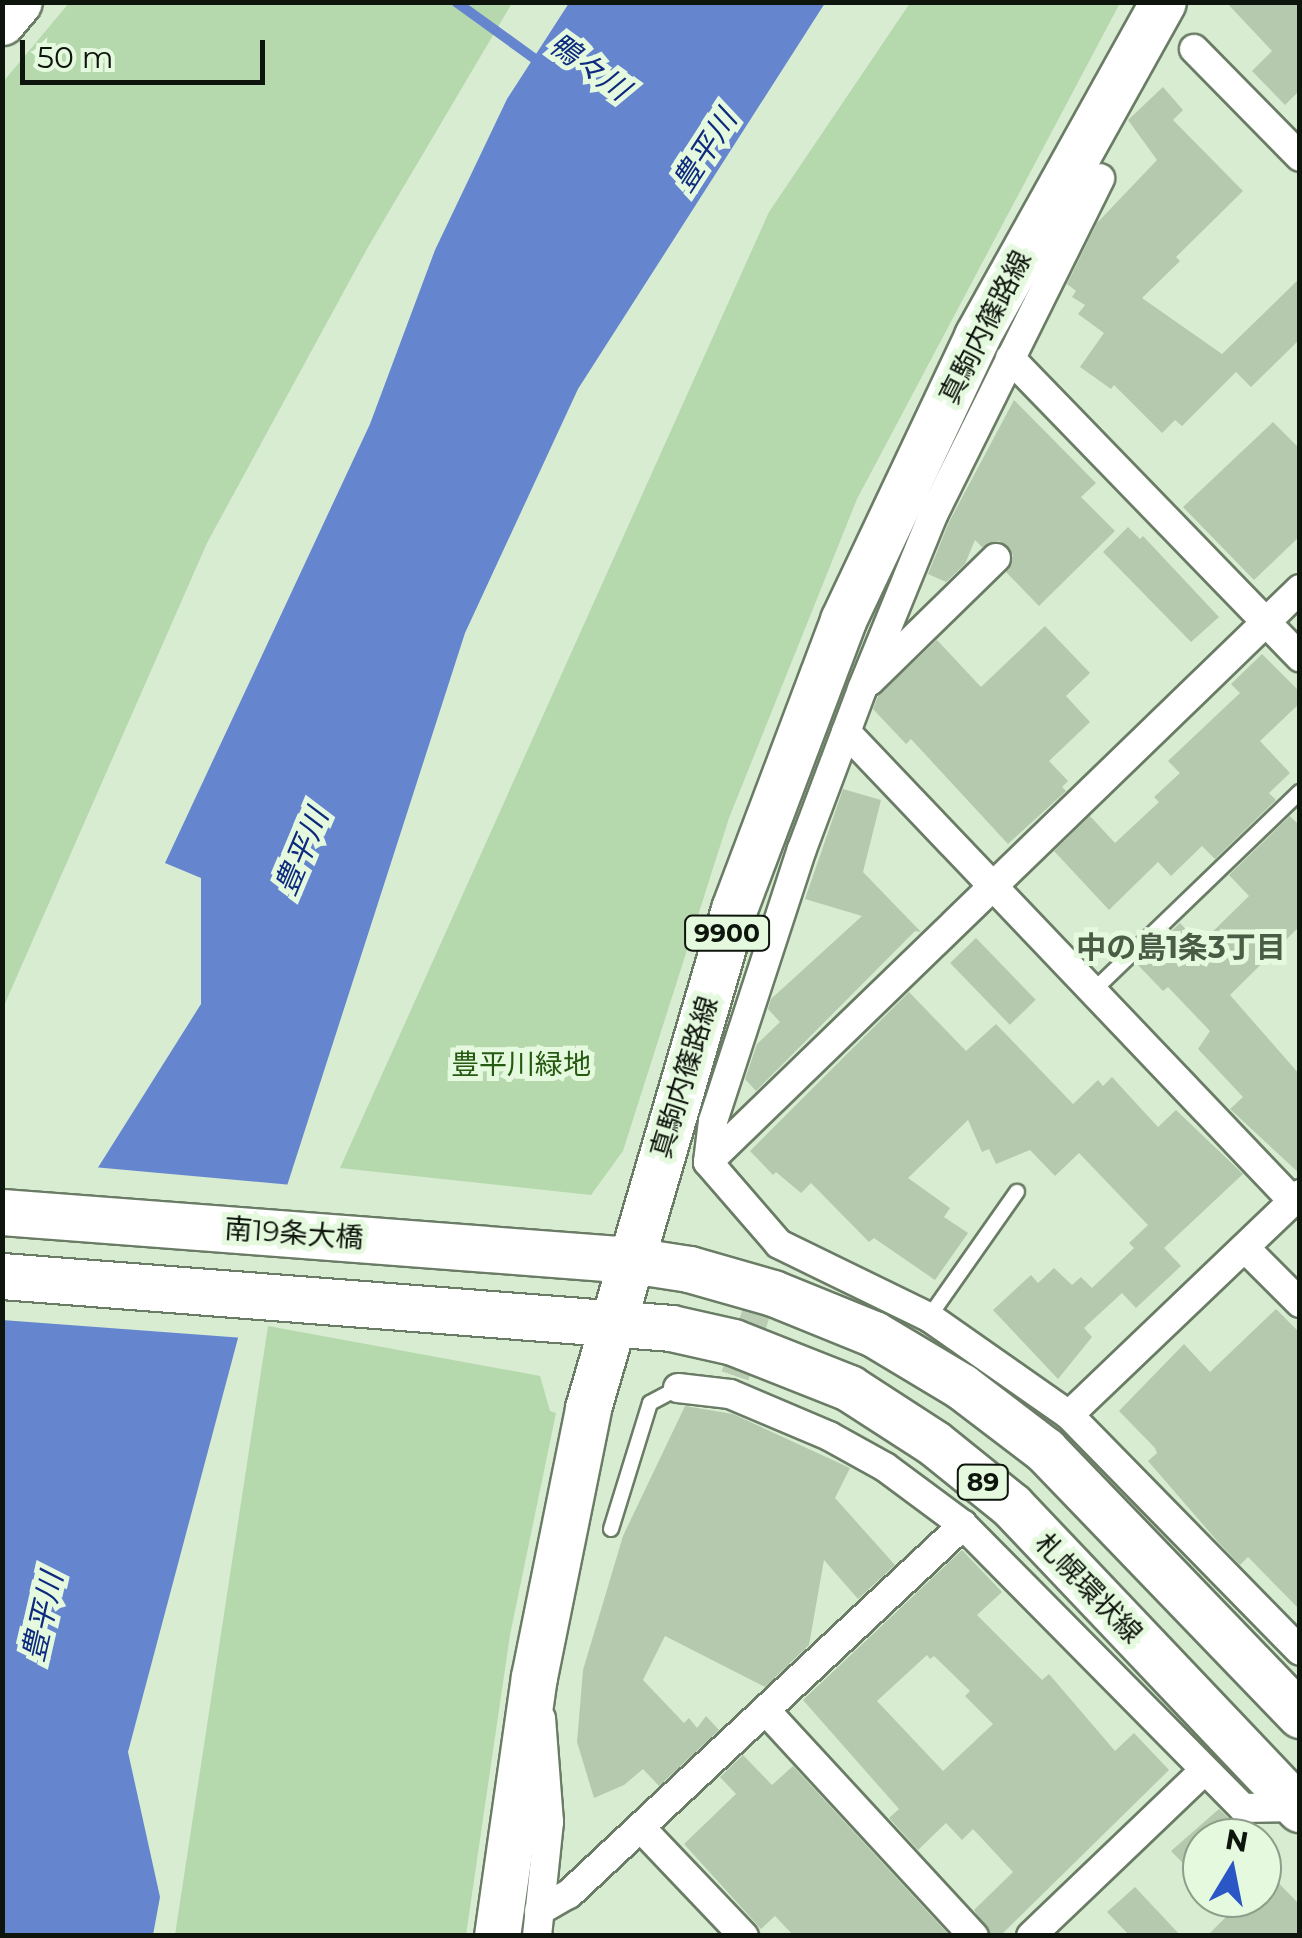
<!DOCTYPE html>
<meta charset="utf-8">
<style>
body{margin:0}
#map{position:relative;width:1302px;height:1938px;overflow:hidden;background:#d8ecd2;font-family:Montserrat,"Noto Sans JP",sans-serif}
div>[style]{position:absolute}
.green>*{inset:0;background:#b5d8ac}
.water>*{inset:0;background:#6586ce}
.pier>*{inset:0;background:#d8ecd2}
.stream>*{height:10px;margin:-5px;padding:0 5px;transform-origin:5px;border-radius:5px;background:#6586ce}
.building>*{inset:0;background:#b5c9af;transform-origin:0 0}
.street-tunnel>*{height:28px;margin-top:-14px;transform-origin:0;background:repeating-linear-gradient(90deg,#baccb4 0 28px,transparent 0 42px)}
.roads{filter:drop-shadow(2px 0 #6a7c65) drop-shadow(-2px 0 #6a7c65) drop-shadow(0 2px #6a7c65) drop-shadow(0 -2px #6a7c65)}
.lane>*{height:14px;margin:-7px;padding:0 7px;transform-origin:7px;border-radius:7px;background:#fff}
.street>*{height:28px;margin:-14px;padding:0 14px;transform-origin:14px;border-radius:14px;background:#fff}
.primary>*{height:45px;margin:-22.5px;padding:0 22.5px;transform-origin:22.5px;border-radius:22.5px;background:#fff}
span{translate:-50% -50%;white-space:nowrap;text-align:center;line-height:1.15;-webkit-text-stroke:10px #e5f9df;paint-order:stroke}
.shield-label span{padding:2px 8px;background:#e5f9df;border:2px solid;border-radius:8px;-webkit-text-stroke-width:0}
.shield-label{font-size:25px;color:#0e150c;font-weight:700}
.street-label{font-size:28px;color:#0e150c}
.park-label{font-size:28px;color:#255a11}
.water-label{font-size:30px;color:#0d2a7e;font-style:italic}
.neighbourhood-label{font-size:30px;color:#4b5c46;font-weight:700}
.frame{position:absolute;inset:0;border:5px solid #0e150c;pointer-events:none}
.north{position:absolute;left:1182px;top:1818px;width:100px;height:100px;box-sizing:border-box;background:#e5f9df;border:2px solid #8f9e8b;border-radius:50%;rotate:10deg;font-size:28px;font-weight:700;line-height:40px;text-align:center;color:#0e150c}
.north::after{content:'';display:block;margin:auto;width:35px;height:45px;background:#2b56c5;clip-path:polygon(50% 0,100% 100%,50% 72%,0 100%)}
.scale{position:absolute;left:20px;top:40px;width:245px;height:45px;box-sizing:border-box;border:5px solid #0e150c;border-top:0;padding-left:12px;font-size:30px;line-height:35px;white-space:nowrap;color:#0e150c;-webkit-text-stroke:8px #e5f9df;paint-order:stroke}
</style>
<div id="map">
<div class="green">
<div style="clip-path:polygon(69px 3px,512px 3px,368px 247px,207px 543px,3px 1008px,3px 82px)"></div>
<div style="clip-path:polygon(910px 3px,1120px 3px,857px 499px,729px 818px,623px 1151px,591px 1195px,340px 1168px,769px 212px)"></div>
<div style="clip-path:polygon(268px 1326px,540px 1376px,550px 1411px,556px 1413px,510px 1635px,466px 1935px,175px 1935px)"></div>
</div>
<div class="water">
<div style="clip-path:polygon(569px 3px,825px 3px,578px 389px,465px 633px,238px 1338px,128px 1752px,160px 1897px,153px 1935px,3px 1935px,2px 1320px,201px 1004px,201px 878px,165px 863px,370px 424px,435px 250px,507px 99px)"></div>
</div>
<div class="pier">
<div style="clip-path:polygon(93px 1167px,292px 1185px,244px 1338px,2px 1320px,2px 1311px)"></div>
</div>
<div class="stream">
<div style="left:456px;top:2px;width:106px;rotate:35.8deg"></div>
</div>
<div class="building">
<div style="clip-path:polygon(1226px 2px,1300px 2px,1300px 90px,1285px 105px,1252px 71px,1272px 51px)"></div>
<div style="clip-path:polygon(1163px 87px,1183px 110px,1173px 120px,1243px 191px,1176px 257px,1180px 261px,1142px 298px,1222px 354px,1300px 278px,1300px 339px,1251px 387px,1236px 372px,1182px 426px,1175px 420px,1162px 433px,1114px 385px,1111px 389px,1080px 367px,1104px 333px,1078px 314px,1085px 305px,1072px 297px,1076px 291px,1067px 284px,1097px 223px,1157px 160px,1128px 120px)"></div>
<div style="clip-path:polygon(1014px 400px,1096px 483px,1081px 497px,1115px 531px,1039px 606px,1006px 572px,1013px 555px,1000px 541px,982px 547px,975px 540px,965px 564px,946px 582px,928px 574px,949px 522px)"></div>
<div style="clip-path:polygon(1273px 422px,1300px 449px,1300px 536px,1254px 580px,1183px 507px)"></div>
<div style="clip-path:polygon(1128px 527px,1140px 539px,1143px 536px,1219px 617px,1191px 642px,1103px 552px)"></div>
<div style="clip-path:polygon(1045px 626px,1090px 673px,1066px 696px,1090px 722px,1049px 761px,1068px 781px,1062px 787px,1066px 791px,1008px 844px,911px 739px,906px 744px,873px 709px,878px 696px,937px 640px,981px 687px)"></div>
<div style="clip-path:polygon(1262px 654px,1300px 692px,1300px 703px,1260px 741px,1290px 773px,1269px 793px,1276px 800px,1215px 859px,1202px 846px,1171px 876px,1158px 862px,1109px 910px,1054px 851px,1090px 816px,1115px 843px,1159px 802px,1154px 797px,1180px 773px,1168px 761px,1240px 693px,1231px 684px)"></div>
<div style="clip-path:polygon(843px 789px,881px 800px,863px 872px,921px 932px,915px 931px,756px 1091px,745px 1079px,757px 1044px,780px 1022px,768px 1009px,771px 999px,862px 916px,805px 899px)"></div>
<div style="clip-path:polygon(1290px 816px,1300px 826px,1300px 926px,1230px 995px,1300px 1075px,1300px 1174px,1230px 1109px,1243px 1097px,1198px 1049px,1210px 1031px,1168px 987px,1163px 991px,1137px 964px,1180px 923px,1200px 944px,1249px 896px,1229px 875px)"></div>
<div style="left:976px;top:938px;width:86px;height:36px;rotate:46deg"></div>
<div style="clip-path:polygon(909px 992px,966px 1051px,996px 1024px,1073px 1104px,1098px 1080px,1103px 1086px,1112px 1077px,1158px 1127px,1176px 1110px,1243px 1174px,1164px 1248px,1181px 1266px,1136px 1308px,1122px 1293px,1084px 1328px,1092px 1337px,1058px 1379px,993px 1310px,1031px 1275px,1038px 1283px,1054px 1268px,1072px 1285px,1081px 1277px,1092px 1288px,1134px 1248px,1129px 1243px,1148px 1225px,1079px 1153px,1055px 1176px,1030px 1150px,996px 1164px,989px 1149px,982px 1152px,968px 1120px,908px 1178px,950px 1208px,944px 1217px,968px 1233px,935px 1280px,874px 1238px,869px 1242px,811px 1183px,801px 1193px,776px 1172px,773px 1175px,750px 1151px)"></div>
<div style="clip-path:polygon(1276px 1309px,1300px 1333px,1300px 1610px,1248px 1557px,1240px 1565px,1219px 1543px,1148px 1461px,1157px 1453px,1155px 1448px,1119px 1411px,1184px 1344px,1210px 1372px)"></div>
<div style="clip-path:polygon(685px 1406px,733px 1414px,850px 1468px,835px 1498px,895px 1565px,858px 1599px,824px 1560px,809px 1645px,765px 1687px,665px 1636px,643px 1680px,684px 1723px,689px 1718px,697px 1728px,706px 1716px,719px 1730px,659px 1786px,643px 1769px,624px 1785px,594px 1798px,577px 1742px,583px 1670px,623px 1536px)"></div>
<div style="clip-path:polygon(evenodd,962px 1550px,1002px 1592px,977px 1615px,1042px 1680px,1049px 1674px,1115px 1751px,1134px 1733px,1169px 1770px,1000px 1936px,991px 1936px,974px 1910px,1013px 1872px,973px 1829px,962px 1840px,946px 1823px,918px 1850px,889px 1818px,899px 1809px,803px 1700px,962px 1550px,927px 1655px,930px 1659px,934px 1656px,970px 1691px,965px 1696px,993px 1724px,943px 1771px,877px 1701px,927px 1655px)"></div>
<div style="clip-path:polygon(743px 1755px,772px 1785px,793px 1766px,950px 1936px,794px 1936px,775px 1916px,761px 1929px,684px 1844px,736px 1794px,720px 1777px)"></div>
<div style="clip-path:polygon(1219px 1809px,1250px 1838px,1202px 1838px,1202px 1883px,1171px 1851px)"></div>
<div style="clip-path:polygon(1262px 1866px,1300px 1905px,1300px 1936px,1207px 1936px,1230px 1913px,1216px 1898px,1262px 1898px)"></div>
<div style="clip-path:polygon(1135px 1887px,1181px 1936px,1130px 1936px,1107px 1912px)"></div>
</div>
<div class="street-tunnel">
<div style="left:735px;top:1376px;width:119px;rotate:-71.4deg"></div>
</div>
<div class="roads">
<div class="lane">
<div style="left:1093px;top:991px;width:287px;rotate:-43.9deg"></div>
<div style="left:929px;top:1317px;width:153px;rotate:-54.9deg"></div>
<div style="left:611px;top:1529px;width:132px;rotate:-72.8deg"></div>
<div style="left:650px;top:1403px;width:32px;rotate:-28deg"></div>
</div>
<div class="street">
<div style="left:1194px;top:49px;width:151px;rotate:45.5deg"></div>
<div style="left:1010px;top:358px;width:417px;rotate:45.9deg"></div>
<div style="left:1300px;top:589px;width:824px;rotate:135.93deg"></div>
<div style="left:708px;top:1162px;width:108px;rotate:49.1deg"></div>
<div style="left:779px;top:1244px;width:167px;rotate:26deg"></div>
<div style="left:929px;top:1317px;width:171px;rotate:35deg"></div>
<div style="left:1069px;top:1415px;width:330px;rotate:45.6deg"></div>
<div style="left:870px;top:681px;width:176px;rotate:-44.3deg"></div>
<div style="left:846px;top:732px;width:648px;rotate:46.38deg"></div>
<div style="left:708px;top:1162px;width:41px;rotate:-83deg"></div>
<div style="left:713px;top:1121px;width:286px;rotate:-71.9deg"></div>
<div style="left:802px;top:849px;width:171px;rotate:-69.4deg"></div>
<div style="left:862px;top:689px;width:188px;rotate:-67.8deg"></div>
<div style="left:933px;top:515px;width:376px;rotate:-63.6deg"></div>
<div style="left:1245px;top:1248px;width:78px;rotate:45deg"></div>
<div style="left:678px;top:1388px;width:52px;rotate:6.6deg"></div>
<div style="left:730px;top:1394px;width:108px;rotate:23deg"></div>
<div style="left:829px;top:1436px;width:64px;rotate:29deg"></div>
<div style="left:885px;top:1467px;width:97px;rotate:36.6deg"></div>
<div style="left:963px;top:1525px;width:398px;rotate:45.3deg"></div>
<div style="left:1243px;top:1808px;width:55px;rotate:-1deg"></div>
<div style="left:1069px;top:1415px;width:320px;rotate:-43.7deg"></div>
<div style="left:767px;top:1712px;width:305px;rotate:47.3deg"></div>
<div style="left:641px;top:1828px;width:149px;rotate:46.4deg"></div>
<div style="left:539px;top:1911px;width:34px;rotate:-30deg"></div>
<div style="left:569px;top:1894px;width:540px;rotate:-43.12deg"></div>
<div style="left:537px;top:1936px;width:115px;rotate:-84deg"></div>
<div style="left:549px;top:1822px;width:104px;rotate:-94.4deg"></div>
<div style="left:1031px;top:1936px;width:240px;rotate:-43.7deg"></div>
</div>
<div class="primary">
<div style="left:2px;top:22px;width:26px;rotate:-50deg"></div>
<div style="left:2px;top:1212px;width:631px;rotate:4.36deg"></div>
<div style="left:631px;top:1260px;width:59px;rotate:8.8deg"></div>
<div style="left:689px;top:1269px;width:87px;rotate:15.9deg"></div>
<div style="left:773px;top:1293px;width:109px;rotate:22.1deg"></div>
<div style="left:874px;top:1334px;width:101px;rotate:30.9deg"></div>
<div style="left:961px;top:1386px;width:106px;rotate:37.3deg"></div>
<div style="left:1045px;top:1450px;width:368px;rotate:46.1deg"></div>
<div style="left:2px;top:1276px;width:671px;rotate:4.44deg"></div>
<div style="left:671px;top:1328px;width:64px;rotate:12.7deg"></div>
<div style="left:733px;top:1342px;width:125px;rotate:21.6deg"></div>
<div style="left:849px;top:1388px;width:101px;rotate:32.9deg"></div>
<div style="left:934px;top:1443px;width:100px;rotate:38.9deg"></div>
<div style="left:1012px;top:1506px;width:418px;rotate:46.5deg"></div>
<div style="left:497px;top:1936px;width:262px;rotate:-81.9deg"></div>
<div style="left:534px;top:1677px;width:274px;rotate:-78.6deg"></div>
<div style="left:588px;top:1408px;width:520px;rotate:-73.69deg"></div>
<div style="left:734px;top:909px;width:309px;rotate:-69.3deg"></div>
<div style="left:843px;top:620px;width:314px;rotate:-64.7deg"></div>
<div style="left:977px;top:336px;width:382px;rotate:-60.9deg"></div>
</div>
</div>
<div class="shield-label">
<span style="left:727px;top:933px">9900</span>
<span style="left:983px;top:1482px">89</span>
</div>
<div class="street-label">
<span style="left:985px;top:327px;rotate:-63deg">真駒内篠路線</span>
<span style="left:684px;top:1077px;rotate:-73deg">真駒内篠路線</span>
<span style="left:294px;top:1233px;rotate:4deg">南19条大橋</span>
<span style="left:1089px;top:1588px;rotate:46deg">札幌環状線</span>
</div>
<div class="park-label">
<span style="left:521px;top:1064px">豊平川緑地</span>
</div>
<div class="water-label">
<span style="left:589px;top:67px;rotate:36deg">鴨々川</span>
<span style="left:705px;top:151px;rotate:-57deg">豊平川</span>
<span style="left:302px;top:852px;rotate:-67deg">豊平川</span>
<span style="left:43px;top:1617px;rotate:-77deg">豊平川</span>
</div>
<div class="neighbourhood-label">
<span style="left:1181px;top:948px">中の島1条3丁目</span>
</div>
<div class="frame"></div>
<div class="north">N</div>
<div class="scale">50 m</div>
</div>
